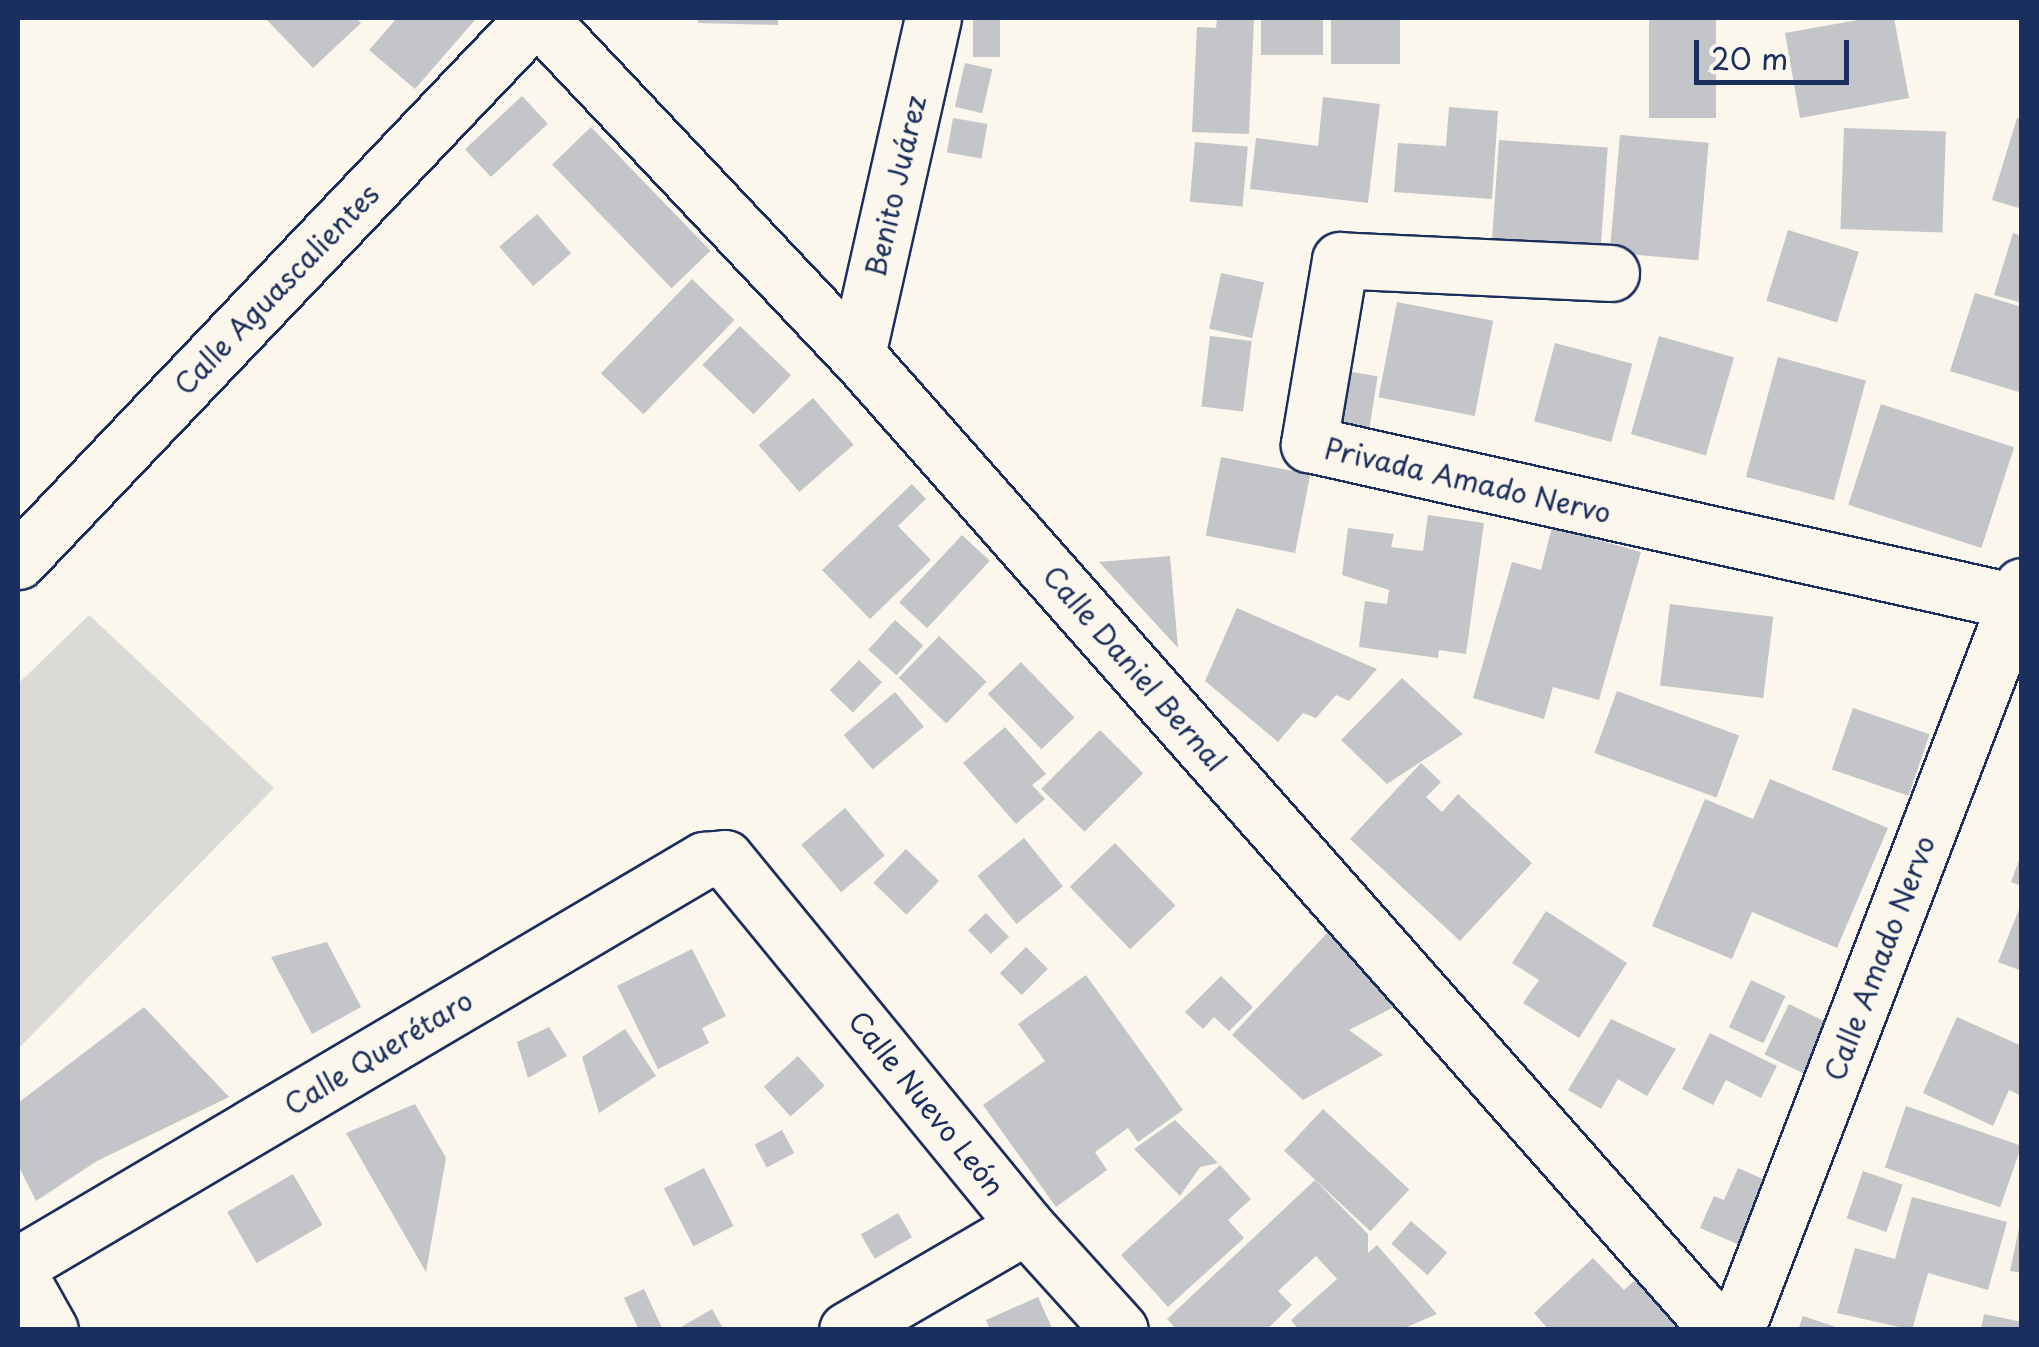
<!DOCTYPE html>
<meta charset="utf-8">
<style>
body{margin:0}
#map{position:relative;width:2039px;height:1347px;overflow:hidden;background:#fbf7ec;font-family:"Playpen Sans",sans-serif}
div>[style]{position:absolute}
.green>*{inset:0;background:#dadad7}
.building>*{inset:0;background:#c3c5c9;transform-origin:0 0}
.roads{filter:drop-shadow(2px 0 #1b2f5e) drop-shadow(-2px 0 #1b2f5e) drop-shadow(0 2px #1b2f5e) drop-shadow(0 -2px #1b2f5e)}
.street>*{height:55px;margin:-27.5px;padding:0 27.5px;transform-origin:27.5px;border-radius:27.5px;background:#fbf7ec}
span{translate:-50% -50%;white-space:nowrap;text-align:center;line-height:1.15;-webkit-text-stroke:8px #fbf7ec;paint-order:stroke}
.street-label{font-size:28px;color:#1b2f5e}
.frame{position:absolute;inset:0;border:20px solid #1b2f5e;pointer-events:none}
.scale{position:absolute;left:1694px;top:40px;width:155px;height:45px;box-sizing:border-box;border:5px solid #1b2f5e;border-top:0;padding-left:12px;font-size:30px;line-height:35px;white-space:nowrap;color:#1b2f5e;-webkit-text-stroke:8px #fbf7ec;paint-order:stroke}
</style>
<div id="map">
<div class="green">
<div style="clip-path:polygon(89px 615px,274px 788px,18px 1049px,18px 684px)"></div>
</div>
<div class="building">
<div style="clip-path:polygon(265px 18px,356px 18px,361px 23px,313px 68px)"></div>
<div style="clip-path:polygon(397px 18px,472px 18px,475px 20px,415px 89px,369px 50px)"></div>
<div style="clip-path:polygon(698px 18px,778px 18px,778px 25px,698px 23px)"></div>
<div style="left:973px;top:18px;width:27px;height:39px"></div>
<div style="clip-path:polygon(1217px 18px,1254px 18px,1249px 134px,1192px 132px,1197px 27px,1216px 28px)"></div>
<div style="left:1261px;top:18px;width:62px;height:37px"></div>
<div style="left:1331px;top:18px;width:69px;height:46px"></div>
<div style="left:1649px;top:18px;width:67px;height:100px"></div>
<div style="clip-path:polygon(1869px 18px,1894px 18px,1909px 98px,1800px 118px,1785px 33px)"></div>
<div style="left:965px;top:63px;width:28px;height:45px;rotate:13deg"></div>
<div style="left:522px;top:96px;width:38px;height:78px;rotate:47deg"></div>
<div style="clip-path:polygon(1323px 97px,1380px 104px,1368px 203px,1250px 189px,1256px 138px,1318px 146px)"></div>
<div style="clip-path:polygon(1449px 107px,1498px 111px,1492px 199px,1394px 192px,1398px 143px,1446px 146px)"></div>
<div style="left:953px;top:118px;width:35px;height:35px;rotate:10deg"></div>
<div style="clip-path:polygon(2017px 118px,2022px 119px,2022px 209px,1992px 200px)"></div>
<div style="left:591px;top:127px;width:172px;height:54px;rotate:46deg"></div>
<div style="left:1844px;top:128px;width:102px;height:101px;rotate:2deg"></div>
<div style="left:1620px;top:135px;width:89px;height:118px;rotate:5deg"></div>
<div style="left:1499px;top:140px;width:109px;height:106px;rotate:4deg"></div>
<div style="left:1195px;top:142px;width:53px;height:60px;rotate:5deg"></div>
<div style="left:537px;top:214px;width:52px;height:50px;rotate:49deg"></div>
<div style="left:1788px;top:230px;width:74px;height:74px;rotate:17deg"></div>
<div style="clip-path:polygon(2013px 233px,2022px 236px,2022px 303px,1994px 295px)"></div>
<div style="left:1221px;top:273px;width:44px;height:57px;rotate:12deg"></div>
<div style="left:692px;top:279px;width:59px;height:131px;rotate:44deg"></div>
<div style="clip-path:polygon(1975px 293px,2022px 307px,2022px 393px,1950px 371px)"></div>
<div style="left:1397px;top:302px;width:98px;height:97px;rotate:11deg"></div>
<div style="left:740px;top:326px;width:71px;height:54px;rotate:44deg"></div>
<div style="left:1210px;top:336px;width:42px;height:71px;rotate:7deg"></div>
<div style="left:1659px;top:336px;width:78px;height:102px;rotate:16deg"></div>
<div style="left:1555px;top:343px;width:80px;height:81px;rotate:15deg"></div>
<div style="left:1778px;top:357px;width:91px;height:124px;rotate:15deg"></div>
<div style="left:1345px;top:371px;width:33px;height:62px;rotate:9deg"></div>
<div style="left:813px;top:398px;width:62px;height:72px;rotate:49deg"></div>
<div style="left:1881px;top:404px;width:140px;height:106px;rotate:18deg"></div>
<div style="left:1221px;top:457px;width:91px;height:80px;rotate:11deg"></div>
<div style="clip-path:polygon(912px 484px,926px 499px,898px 526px,931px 560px,870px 619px,822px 570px)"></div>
<div style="clip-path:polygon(1428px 515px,1484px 523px,1466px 654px,1439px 650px,1438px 658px,1359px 647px,1365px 601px,1387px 604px,1389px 590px,1342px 575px,1348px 528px,1394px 534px,1391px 547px,1423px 551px)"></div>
<div style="clip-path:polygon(1552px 527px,1641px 552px,1599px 700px,1553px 687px,1544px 719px,1473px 698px,1512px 562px,1541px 570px)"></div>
<div style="left:962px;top:535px;width:38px;height:92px;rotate:43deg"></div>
<div style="clip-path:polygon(1170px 556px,1178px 648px,1099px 562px)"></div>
<div style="left:1670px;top:604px;width:104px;height:82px;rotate:7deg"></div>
<div style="clip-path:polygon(1237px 608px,1377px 669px,1349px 701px,1336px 695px,1316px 718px,1303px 713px,1278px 742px,1205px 681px)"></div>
<div style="left:895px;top:620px;width:38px;height:40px;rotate:42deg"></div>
<div style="left:939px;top:636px;width:66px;height:58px;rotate:44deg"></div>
<div style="left:859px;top:660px;width:32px;height:42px;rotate:44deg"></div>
<div style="left:1021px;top:662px;width:77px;height:46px;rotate:46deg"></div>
<div style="clip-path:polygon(1402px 678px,1463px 734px,1387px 784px,1341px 740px)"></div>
<div style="left:1617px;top:691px;width:130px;height:66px;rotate:20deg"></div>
<div style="left:895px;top:692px;width:45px;height:67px;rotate:50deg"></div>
<div style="left:1853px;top:708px;width:81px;height:65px;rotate:19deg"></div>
<div style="clip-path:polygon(1005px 727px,1046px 774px,1032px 785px,1045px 799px,1016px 824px,963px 763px)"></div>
<div style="left:1100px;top:730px;width:61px;height:83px;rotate:45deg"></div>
<div style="clip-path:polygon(1421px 763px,1441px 782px,1426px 797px,1442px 812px,1458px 794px,1532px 863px,1460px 941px,1350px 839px)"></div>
<div style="clip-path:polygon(1770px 779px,1888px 828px,1837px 948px,1752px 912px,1732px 959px,1652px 926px,1705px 799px,1753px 819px)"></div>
<div style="left:845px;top:808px;width:62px;height:57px;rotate:50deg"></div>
<div style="left:1024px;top:838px;width:62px;height:60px;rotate:51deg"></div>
<div style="left:1115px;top:843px;width:87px;height:63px;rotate:46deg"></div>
<div style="left:906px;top:849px;width:46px;height:47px;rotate:44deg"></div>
<div style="clip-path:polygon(2021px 855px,2022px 855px,2022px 886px,2011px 882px)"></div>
<div style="clip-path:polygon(2022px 902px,2022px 971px,1998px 962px)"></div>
<div style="clip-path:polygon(1546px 911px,1627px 963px,1579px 1038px,1523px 1003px,1539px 980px,1512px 963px)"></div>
<div style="left:986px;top:913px;width:33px;height:25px;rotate:46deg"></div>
<div style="clip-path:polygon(1329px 931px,1406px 1001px,1349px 1030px,1383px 1055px,1303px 1100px,1232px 1035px)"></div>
<div style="clip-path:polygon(327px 942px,361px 1007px,312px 1034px,271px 957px)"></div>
<div style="left:1026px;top:947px;width:31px;height:37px;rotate:45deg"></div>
<div style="clip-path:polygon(692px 949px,726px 1016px,702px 1028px,709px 1043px,658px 1069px,617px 986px)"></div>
<div style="clip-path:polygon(1086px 975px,1183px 1110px,1138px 1142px,1128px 1128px,1095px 1152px,1107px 1170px,1056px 1207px,983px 1105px,1045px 1061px,1018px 1024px)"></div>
<div style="clip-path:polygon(1221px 976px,1253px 1007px,1229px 1031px,1214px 1017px,1203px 1029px,1185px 1012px)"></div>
<div style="left:1751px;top:980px;width:38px;height:52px;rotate:25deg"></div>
<div style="left:1789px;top:1004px;width:50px;height:56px;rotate:26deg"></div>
<div style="clip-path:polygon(144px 1007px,229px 1097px,97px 1161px,36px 1201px,18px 1165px,18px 1103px)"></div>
<div style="clip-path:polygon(1957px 1017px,2022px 1046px,2022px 1096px,2009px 1090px,1993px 1126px,1923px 1093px)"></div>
<div style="clip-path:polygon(1611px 1019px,1676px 1049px,1647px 1096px,1618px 1079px,1601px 1109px,1568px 1090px)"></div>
<div style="clip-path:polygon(549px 1027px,567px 1056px,528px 1078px,517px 1042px)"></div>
<div style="clip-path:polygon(625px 1029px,656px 1076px,599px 1113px,582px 1057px)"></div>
<div style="clip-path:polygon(1710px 1033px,1777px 1066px,1761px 1098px,1726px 1080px,1713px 1105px,1682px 1089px)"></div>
<div style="left:798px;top:1056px;width:40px;height:46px;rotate:48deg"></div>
<div style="clip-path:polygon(415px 1104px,446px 1158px,426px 1272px,346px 1133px)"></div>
<div style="left:1906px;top:1106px;width:122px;height:65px;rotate:19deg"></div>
<div style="left:1323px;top:1109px;width:118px;height:57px;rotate:43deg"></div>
<div style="clip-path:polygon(1175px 1120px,1218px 1163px,1200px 1167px,1180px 1196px,1134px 1149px)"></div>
<div style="left:782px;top:1130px;width:26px;height:31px;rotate:62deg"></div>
<div style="clip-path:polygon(1220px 1165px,1251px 1199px,1228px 1220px,1244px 1238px,1168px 1307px,1121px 1255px)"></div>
<div style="left:704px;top:1168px;width:65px;height:45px;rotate:63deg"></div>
<div style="clip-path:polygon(1738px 1168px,1777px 1185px,1749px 1249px,1700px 1228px,1714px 1196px,1724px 1200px)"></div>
<div style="left:1863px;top:1171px;width:42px;height:50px;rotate:19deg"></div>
<div style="left:293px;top:1174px;width:59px;height:76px;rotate:60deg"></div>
<div style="clip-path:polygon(1315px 1180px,1368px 1234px,1368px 1253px,1377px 1245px,1437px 1314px,1400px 1330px,1299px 1330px,1291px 1320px,1337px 1279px,1316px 1256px,1278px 1291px,1292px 1305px,1266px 1330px,1177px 1330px,1167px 1319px)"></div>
<div style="clip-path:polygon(1912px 1197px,2007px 1222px,1988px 1290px,1928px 1273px,1912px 1330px,1837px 1313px,1855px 1248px,1895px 1259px)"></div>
<div style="left:898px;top:1213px;width:28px;height:43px;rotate:60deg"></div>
<div style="clip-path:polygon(2022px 1214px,2022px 1273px,2010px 1271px)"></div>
<div style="left:1411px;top:1221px;width:48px;height:30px;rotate:41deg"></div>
<div style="clip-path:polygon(1593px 1258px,1624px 1290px,1647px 1269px,1705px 1330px,1549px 1330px,1534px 1313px)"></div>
<div style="clip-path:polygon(644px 1289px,663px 1330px,639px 1330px,624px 1298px)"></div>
<div style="clip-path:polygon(1038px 1297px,1053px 1330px,990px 1330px,986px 1320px)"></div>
<div style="clip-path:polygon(712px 1309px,724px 1330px,676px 1330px)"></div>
<div style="clip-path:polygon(1984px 1314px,2022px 1322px,2022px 1330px,1981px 1330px)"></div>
<div style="clip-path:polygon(1803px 1316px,1842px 1329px,1841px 1330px,1798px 1330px)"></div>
</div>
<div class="roads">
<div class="street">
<div style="left:539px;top:18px;width:463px;rotate:46.7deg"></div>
<div style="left:857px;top:355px;width:1301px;rotate:48.52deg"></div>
<div style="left:1611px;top:273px;width:271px;rotate:-177.3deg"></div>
<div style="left:1340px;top:260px;width:187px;rotate:99.6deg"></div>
<div style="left:1309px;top:444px;width:724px;rotate:12.6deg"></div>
<div style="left:857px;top:355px;width:345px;rotate:-77.3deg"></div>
<div style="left:18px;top:561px;width:749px;rotate:-46.46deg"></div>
<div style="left:18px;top:1265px;width:797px;rotate:-30.56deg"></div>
<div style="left:704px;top:860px;width:21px;rotate:-5deg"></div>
<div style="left:725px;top:858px;width:475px;rotate:50.7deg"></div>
<div style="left:1026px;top:1226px;width:140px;rotate:47.9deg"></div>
<div style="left:18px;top:1273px;width:65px;rotate:60.7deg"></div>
<div style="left:847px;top:1330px;width:207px;rotate:-30.2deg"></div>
<div style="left:1736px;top:1330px;width:797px;rotate:-68.97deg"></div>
</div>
</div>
<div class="street-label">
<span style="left:895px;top:186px;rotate:-77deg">Benito Juárez</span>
<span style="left:276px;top:289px;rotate:-46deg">Calle Aguascalientes</span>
<span style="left:1468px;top:480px;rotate:13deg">Privada Amado Nervo</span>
<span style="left:1135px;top:668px;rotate:49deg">Calle Daniel Bernal</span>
<span style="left:1879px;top:958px;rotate:-69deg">Calle Amado Nervo</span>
<span style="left:378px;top:1052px;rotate:-31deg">Calle Querétaro</span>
<span style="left:927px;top:1103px;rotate:51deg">Calle Nuevo León</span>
</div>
<div class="frame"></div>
<div class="scale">20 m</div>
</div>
